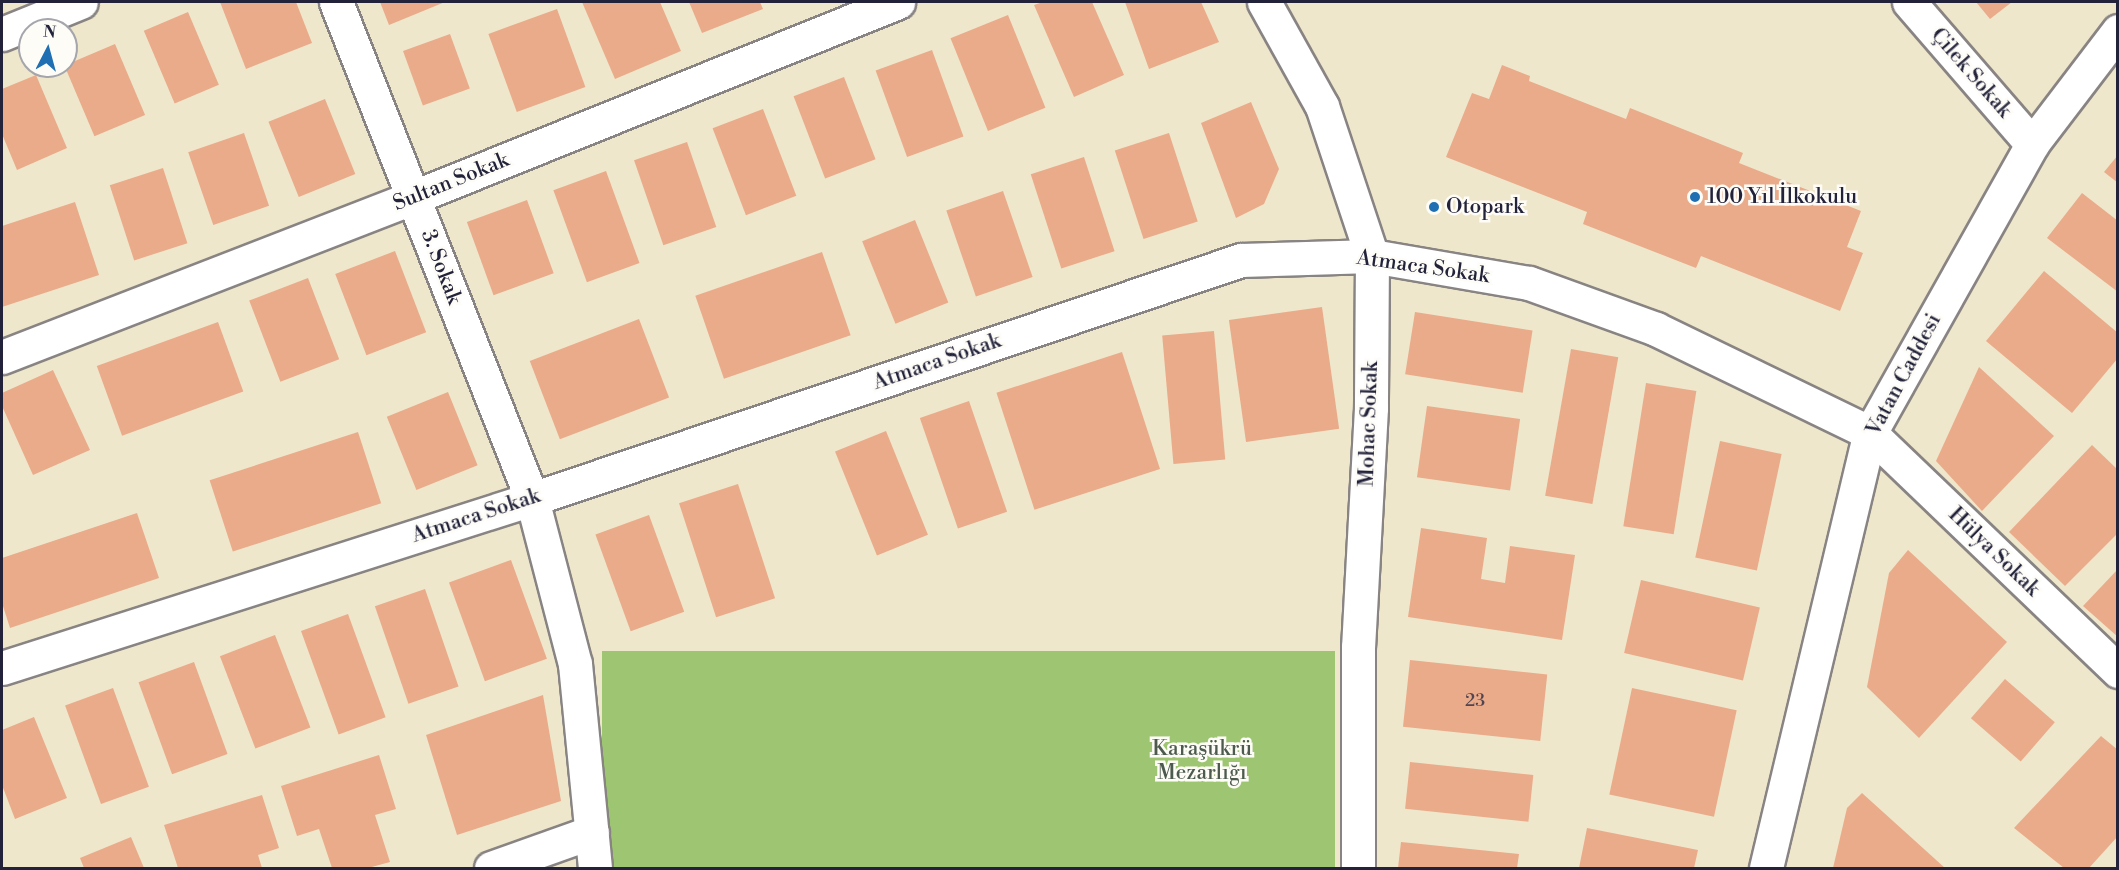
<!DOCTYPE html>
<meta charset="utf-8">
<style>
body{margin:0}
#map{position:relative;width:2119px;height:870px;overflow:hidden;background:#efe7cb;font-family:"Libre Bodoni",serif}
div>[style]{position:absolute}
.green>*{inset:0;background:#9ec672;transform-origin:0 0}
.building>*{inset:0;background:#eaab8a;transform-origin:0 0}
.roads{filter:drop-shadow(2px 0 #888483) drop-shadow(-2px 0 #888483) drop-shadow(0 2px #888483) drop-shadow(0 -2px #888483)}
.street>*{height:33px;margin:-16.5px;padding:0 16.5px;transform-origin:16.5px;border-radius:16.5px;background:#fff}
.secondary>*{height:33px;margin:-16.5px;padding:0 16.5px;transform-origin:16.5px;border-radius:16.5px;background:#fff}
.dots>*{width:16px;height:16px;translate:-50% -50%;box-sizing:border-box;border:3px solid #fdfcf7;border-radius:50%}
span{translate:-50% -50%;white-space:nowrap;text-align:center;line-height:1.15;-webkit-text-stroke:5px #fdfcf7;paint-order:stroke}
.number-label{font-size:18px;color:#54444f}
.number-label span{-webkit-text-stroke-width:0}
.street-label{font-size:21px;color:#22223b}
.poi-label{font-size:21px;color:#22223b}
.left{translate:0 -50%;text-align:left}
.park-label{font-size:21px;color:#4d5b4e}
.frame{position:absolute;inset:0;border:3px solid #22223b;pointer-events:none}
.north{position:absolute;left:18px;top:18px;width:60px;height:60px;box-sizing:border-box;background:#fdfcf7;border:2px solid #a5a5ac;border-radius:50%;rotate:6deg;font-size:16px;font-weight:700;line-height:24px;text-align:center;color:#22223b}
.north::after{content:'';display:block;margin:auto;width:21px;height:27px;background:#1f6fb2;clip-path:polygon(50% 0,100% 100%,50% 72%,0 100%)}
</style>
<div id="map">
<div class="green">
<div style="left:1335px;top:651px;width:217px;height:733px;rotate:90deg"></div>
</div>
<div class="building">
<div style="clip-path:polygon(220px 2px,296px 2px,312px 43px,246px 69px)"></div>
<div style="clip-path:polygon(380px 2px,445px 2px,389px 25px)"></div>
<div style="clip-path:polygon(582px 2px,660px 2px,681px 51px,615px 79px)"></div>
<div style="clip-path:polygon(689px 2px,760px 2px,763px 9px,702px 33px)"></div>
<div style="clip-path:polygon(1043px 2px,1092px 2px,1124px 75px,1074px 97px,1034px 5px)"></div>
<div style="clip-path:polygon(1125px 2px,1201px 2px,1219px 42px,1149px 69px)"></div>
<div style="clip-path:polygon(1976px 2px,2012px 2px,1990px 19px)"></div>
<div style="left:557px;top:9px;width:83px;height:73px;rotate:70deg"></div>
<div style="left:188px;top:12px;width:79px;height:48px;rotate:67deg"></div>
<div style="left:1008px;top:15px;width:100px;height:62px;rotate:68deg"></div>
<div style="left:450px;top:34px;width:58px;height:50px;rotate:70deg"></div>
<div style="left:115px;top:44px;width:77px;height:55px;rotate:67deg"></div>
<div style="left:932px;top:50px;width:92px;height:60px;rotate:70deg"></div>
<div style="clip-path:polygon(1502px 65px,1530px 76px,1529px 81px,1626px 119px,1630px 108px,1743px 153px,1739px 163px,1861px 211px,1847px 247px,1863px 253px,1840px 311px,1701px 256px,1696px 268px,1583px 224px,1587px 212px,1446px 157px,1472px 93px,1489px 99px)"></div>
<div style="clip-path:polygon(36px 75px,67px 148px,17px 170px,2px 134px,2px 89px)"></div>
<div style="left:844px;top:77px;width:88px;height:54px;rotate:69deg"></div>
<div style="left:325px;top:99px;width:81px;height:61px;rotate:68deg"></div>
<div style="clip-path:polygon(1251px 102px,1279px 169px,1264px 204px,1236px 218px,1201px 123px)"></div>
<div style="left:763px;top:109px;width:93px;height:54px;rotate:69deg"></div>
<div style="left:244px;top:133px;width:77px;height:59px;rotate:71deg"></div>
<div style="left:1169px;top:133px;width:93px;height:57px;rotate:72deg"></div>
<div style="left:687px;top:142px;width:90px;height:56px;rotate:71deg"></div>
<div style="clip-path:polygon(2118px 155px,2118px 183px,2104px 172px)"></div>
<div style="left:1084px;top:157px;width:99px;height:56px;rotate:72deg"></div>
<div style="left:163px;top:168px;width:79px;height:56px;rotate:72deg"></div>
<div style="left:606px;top:171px;width:98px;height:56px;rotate:70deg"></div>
<div style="left:1003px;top:191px;width:91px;height:60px;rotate:71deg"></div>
<div style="clip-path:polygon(2082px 193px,2118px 221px,2118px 292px,2047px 238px)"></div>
<div style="left:527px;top:200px;width:78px;height:64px;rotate:70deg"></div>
<div style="clip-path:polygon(75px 202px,99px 275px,2px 307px,2px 226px)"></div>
<div style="left:915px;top:220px;width:89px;height:57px;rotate:68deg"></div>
<div style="left:395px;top:251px;width:87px;height:64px;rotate:69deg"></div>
<div style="left:822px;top:252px;width:88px;height:134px;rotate:71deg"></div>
<div style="clip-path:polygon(2044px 271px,2118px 333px,2118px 358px,2072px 413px,1986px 341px)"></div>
<div style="left:308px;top:278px;width:87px;height:63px;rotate:69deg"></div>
<div style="left:1322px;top:307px;width:123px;height:94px;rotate:82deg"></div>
<div style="left:1415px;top:312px;width:119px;height:63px;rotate:9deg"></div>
<div style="left:639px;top:319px;width:84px;height:117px;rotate:69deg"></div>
<div style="left:218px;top:322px;width:74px;height:129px;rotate:70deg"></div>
<div style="left:1214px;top:331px;width:129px;height:52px;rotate:85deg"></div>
<div style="left:1571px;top:349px;width:48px;height:149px;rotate:10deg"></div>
<div style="left:1122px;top:352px;width:123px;height:132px;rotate:72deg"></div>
<div style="clip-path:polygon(1979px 367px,2054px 436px,1982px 511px,1936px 461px)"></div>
<div style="clip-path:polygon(53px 370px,90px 450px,33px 475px,2px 406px,2px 393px)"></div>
<div style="left:1646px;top:383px;width:51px;height:145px;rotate:9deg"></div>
<div style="left:448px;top:392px;width:79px;height:66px;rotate:68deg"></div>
<div style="left:969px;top:401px;width:117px;height:52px;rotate:71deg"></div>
<div style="left:1427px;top:406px;width:94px;height:72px;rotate:8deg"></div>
<div style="left:886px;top:431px;width:112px;height:55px;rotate:68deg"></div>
<div style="left:358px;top:432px;width:75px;height:156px;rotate:72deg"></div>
<div style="left:1720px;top:441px;width:63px;height:119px;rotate:12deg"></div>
<div style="clip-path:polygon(2092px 445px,2118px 470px,2118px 533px,2065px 586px,2009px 532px)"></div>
<div style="left:738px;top:484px;width:120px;height:62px;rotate:72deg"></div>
<div style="clip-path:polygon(137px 513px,159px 578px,10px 628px,2px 603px,2px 558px)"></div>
<div style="left:649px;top:515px;width:103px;height:57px;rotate:70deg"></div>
<div style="clip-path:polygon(1421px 528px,1487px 538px,1481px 579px,1505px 583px,1510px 546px,1575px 555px,1562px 640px,1408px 617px)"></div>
<div style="clip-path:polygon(1908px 550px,2007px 642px,1919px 738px,1867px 687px,1889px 573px)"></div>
<div style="left:511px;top:560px;width:105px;height:66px;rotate:70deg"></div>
<div style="clip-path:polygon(2118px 569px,2118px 637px,2083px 606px)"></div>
<div style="left:1641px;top:580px;width:122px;height:75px;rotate:13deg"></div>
<div style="left:425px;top:589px;width:103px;height:53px;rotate:71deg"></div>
<div style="left:348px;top:614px;width:110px;height:50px;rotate:70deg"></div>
<div style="left:275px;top:635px;width:99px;height:59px;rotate:69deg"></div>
<div style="left:1410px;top:660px;width:138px;height:67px;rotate:6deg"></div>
<div style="left:194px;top:662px;width:98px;height:59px;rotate:70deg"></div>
<div style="left:2005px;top:679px;width:66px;height:52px;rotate:41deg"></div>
<div style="left:113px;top:688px;width:105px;height:51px;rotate:70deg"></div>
<div style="left:1632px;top:688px;width:107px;height:109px;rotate:12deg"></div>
<div style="clip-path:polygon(543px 695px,561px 801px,457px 835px,426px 735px)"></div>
<div style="clip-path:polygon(34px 717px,67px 798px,15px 819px,2px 785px,2px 730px)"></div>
<div style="clip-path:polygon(2101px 736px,2118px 750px,2118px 836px,2089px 868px,2064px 868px,2014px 828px)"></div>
<div style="clip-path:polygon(379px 755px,396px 809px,375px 815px,390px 862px,368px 868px,332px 868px,319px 829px,297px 836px,281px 786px)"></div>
<div style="left:1410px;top:762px;width:124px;height:47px;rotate:6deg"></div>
<div style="clip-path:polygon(1862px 793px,1945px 868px,1833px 868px,1847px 808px)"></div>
<div style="clip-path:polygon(262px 795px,279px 848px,258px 855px,262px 868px,178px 868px,164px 825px)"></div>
<div style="clip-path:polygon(1587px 828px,1698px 850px,1694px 868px,1579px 868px)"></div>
<div style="clip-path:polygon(131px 837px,144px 868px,84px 868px,80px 858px)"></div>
<div style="clip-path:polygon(1401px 842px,1519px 854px,1517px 868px,1398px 868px)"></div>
</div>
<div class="roads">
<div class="street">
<div style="left:336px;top:2px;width:534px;rotate:68.48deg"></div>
<div style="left:532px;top:499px;width:171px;rotate:75.4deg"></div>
<div style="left:575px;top:664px;width:205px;rotate:84.4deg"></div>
<div style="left:1264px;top:2px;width:119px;rotate:60.9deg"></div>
<div style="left:1322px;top:106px;width:158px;rotate:71.6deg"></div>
<div style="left:1372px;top:256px;width:152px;rotate:90.4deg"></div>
<div style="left:1371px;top:408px;width:239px;rotate:93.1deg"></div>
<div style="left:1358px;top:647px;width:221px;rotate:90deg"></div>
<div style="left:1909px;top:2px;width:188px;rotate:49.1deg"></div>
<div style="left:2px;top:34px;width:85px;rotate:-22.1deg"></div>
<div style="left:2px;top:357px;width:442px;rotate:-21.2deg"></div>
<div style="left:414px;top:197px;width:522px;rotate:-21.94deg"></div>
<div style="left:2px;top:668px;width:556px;rotate:-17.69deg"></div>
<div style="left:532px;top:499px;width:748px;rotate:-18.63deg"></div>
<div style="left:1241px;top:260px;width:131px;rotate:-1.7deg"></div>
<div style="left:1372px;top:256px;width:159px;rotate:9.8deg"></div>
<div style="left:1529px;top:283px;width:135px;rotate:19.9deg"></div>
<div style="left:1656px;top:329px;width:238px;rotate:25.9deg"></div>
<div style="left:1870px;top:433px;width:344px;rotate:43.8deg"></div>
<div style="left:491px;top:868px;width:107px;rotate:-19.6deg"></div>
</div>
<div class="secondary">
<div style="left:1766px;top:868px;width:447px;rotate:-76.6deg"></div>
<div style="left:1870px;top:433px;width:331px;rotate:-60.7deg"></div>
<div style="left:2032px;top:144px;width:142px;rotate:-52.7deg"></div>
</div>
</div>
<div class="dots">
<div style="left:1695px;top:197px;background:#1f6fb2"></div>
<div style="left:1434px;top:207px;background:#1f6fb2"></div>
</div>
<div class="number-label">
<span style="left:1475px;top:701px">23</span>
</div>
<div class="street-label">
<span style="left:1971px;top:73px;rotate:49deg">Çilek Sokak</span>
<span style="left:451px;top:182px;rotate:-22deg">Sultan Sokak</span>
<span style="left:441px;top:267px;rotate:69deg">3. Sokak</span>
<span style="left:1423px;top:267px;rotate:8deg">Atmaca Sokak</span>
<span style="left:937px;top:362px;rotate:-19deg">Atmaca Sokak</span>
<span style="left:1904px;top:375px;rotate:-62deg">Vatan Caddesi</span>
<span style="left:1369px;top:424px;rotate:-88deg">Mohac Sokak</span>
<span style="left:476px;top:516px;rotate:-18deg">Atmaca Sokak</span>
<span style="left:1994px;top:552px;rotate:44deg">Hülya Sokak</span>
</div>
<div class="poi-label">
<span class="left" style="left:1707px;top:197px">100 Yıl İlkokulu</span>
<span class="left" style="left:1446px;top:207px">Otopark</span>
</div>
<div class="park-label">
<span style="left:1202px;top:761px">Karaşükrü<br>Mezarlığı</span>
</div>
<div class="frame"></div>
<div class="north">N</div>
</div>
